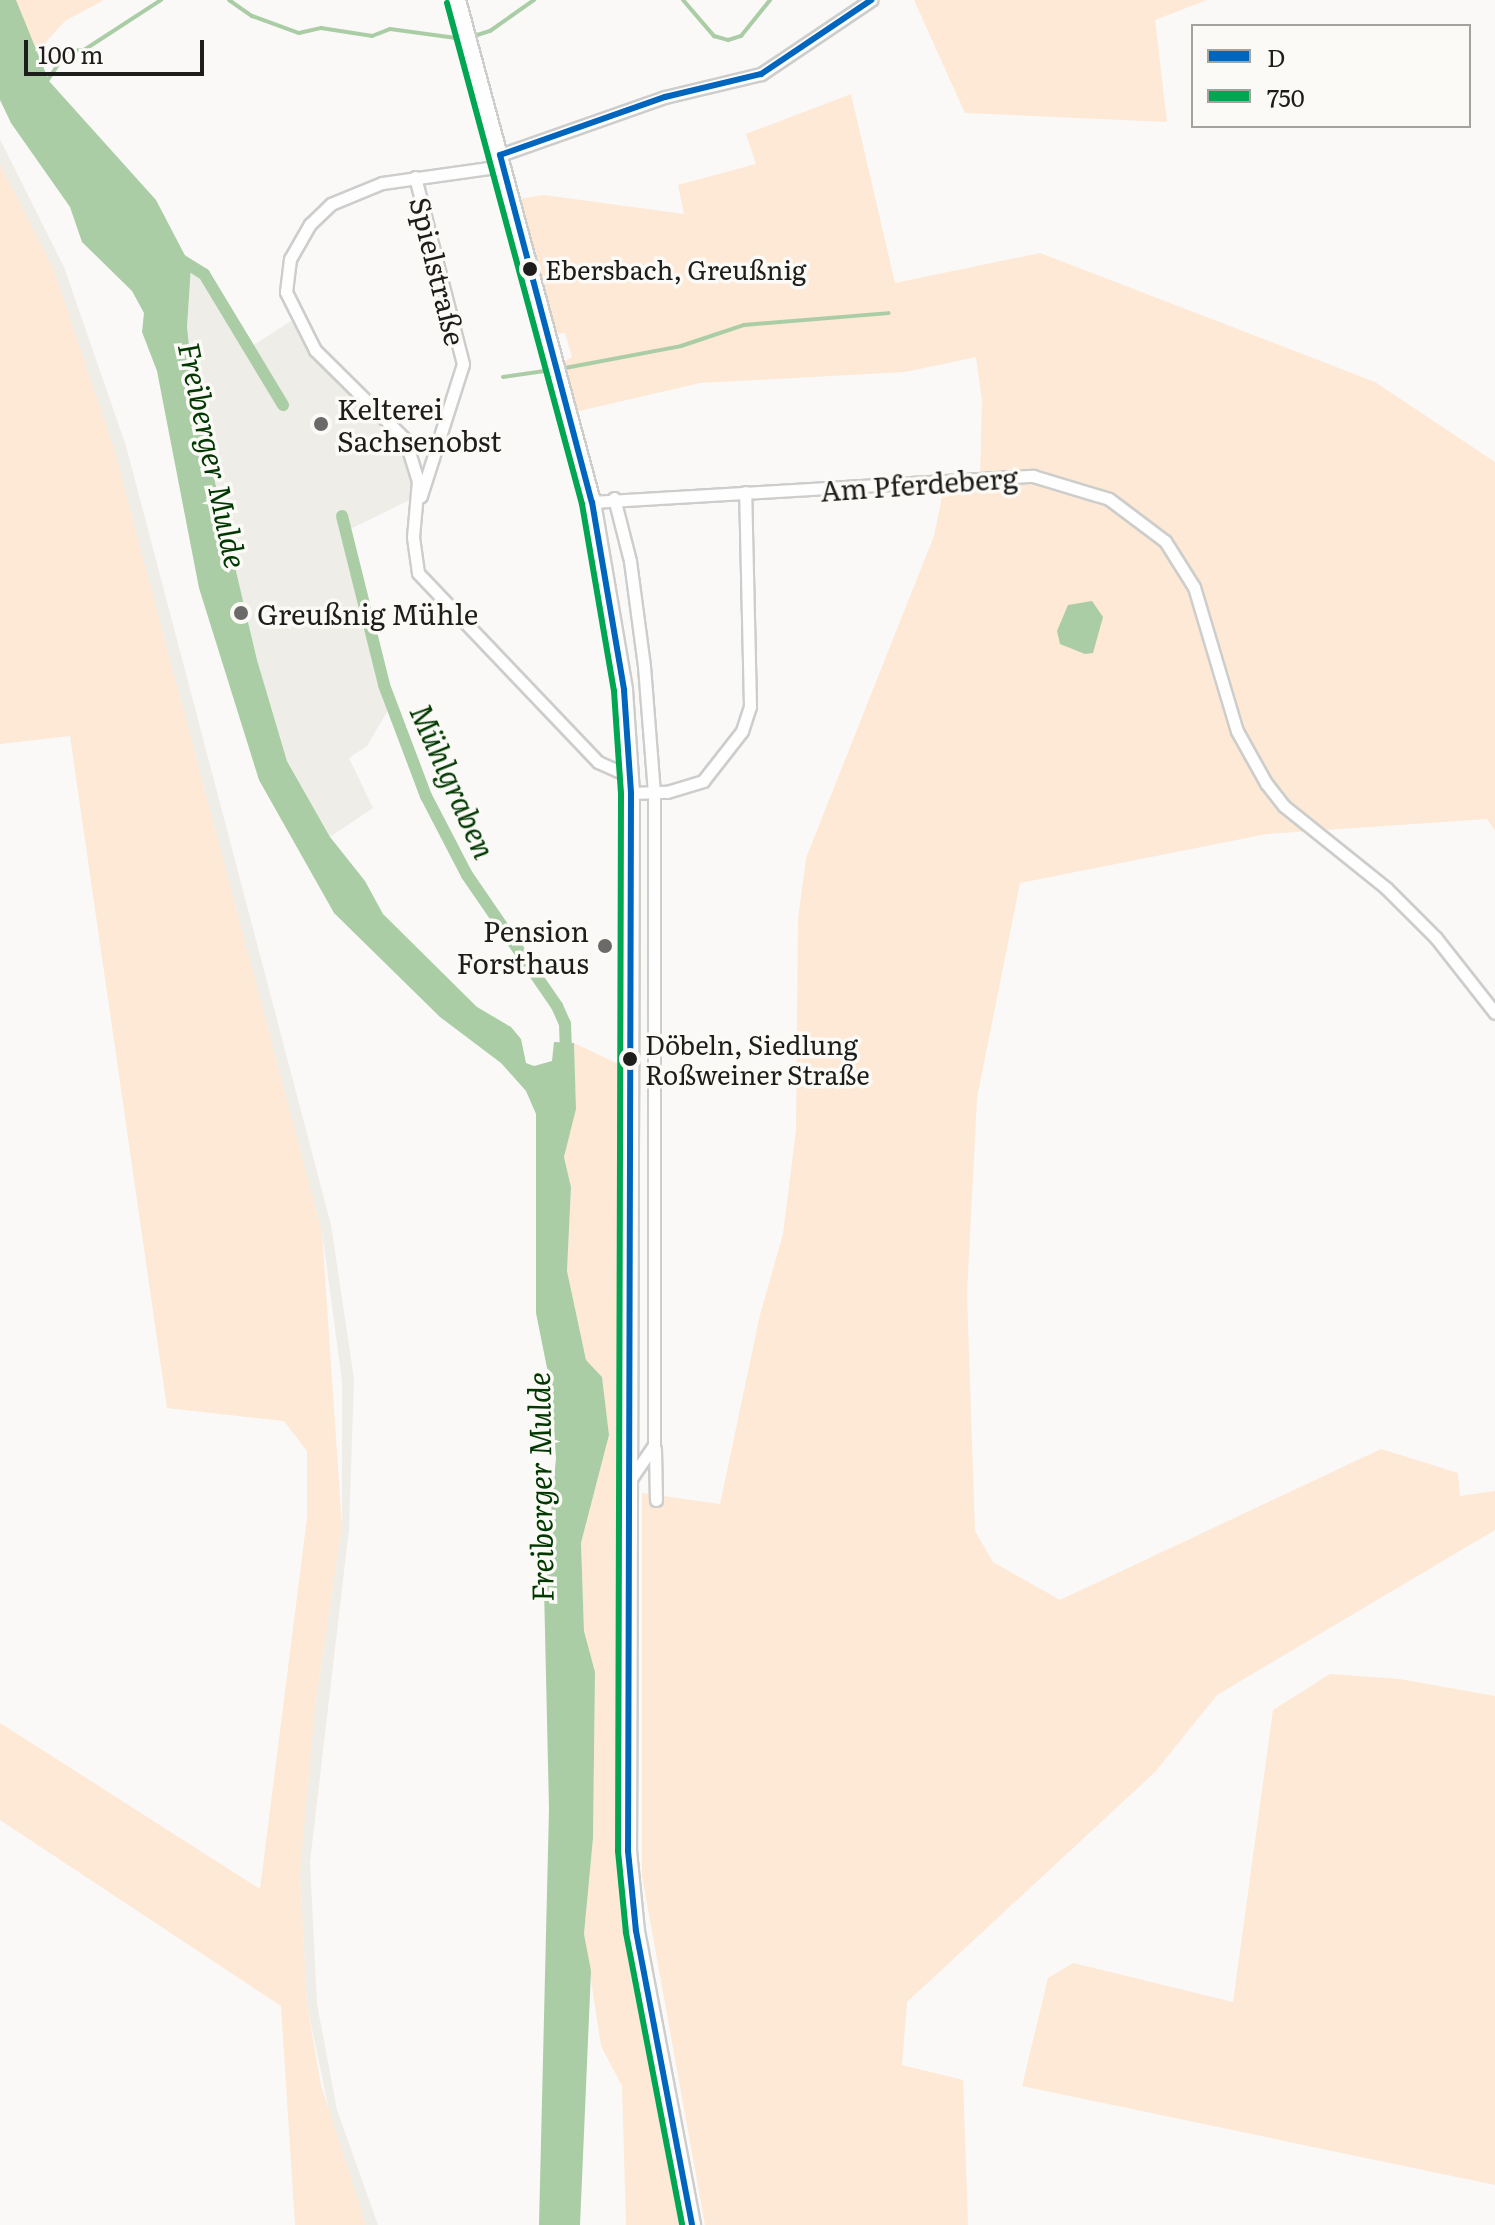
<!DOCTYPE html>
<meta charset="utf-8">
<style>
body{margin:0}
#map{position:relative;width:1495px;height:2225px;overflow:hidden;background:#faf9f8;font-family:Literata,serif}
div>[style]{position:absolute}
.built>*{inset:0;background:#eeede7}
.green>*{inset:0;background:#fde9d5}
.water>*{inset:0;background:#aacda5}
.stream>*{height:4px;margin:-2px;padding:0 2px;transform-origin:2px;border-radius:2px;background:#aacda5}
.canal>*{height:12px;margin:-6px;padding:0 6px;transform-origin:6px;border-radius:6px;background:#aacda5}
.roads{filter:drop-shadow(2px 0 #cdcdcb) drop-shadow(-2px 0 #cdcdcb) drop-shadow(0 2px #cdcdcb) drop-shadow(0 -2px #cdcdcb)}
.minor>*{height:11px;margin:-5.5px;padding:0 5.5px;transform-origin:5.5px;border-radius:5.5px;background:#fefefe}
.secondary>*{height:16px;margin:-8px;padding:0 8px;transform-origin:8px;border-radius:8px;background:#fefefe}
.bus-1>*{height:6px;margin:-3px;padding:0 3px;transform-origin:3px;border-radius:3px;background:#0065bd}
.bus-2>*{height:6px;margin:-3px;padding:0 3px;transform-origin:3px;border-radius:3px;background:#00a651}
.dots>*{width:22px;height:22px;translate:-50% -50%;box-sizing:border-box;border:4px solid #fbfaf7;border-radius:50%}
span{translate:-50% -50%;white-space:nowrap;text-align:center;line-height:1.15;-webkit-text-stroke:7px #fbfaf7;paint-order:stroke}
.bus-label{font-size:26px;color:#1d1d1b}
.left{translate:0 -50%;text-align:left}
.street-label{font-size:28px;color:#1d1d1b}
.poi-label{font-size:28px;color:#1d1d1b}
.right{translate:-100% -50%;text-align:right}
.water-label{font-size:30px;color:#013800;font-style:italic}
.legend{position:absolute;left:1191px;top:24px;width:280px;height:104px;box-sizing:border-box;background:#fbfaf7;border:2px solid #a2a29f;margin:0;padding:10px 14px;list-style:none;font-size:24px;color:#1d1d1b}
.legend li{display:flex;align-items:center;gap:16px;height:40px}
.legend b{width:40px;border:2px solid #a2a29f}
.scale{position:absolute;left:24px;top:40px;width:180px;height:36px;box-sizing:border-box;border:4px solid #1d1d1b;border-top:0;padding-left:10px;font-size:24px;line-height:28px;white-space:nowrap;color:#1d1d1b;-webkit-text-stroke:6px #fbfaf7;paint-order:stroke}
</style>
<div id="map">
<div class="built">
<div style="clip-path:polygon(0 139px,64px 267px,126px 446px,331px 1225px,354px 1379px,349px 1529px,310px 1862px,317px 2004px,337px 2110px,378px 2225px,366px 2225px,336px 2144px,307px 2005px,300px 1873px,315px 1707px,342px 1526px,342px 1381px,322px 1232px,114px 449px,54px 270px,0 164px)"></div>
<div style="clip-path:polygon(191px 270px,203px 277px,246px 350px,291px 321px,312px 353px,402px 441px,412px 478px,414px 498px,342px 533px,388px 710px,367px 746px,349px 758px,373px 808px,330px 837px,287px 760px,257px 660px,194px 393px,187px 327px)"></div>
</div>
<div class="green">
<div style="clip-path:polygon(16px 0,104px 0,65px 21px,34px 55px)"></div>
<div style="clip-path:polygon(914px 0,1207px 0,1155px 20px,1167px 122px,965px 113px)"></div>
<div style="clip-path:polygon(851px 94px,895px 283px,1040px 253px,1375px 382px,1495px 462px,1495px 831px,1487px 819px,1267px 834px,1020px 883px,977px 1098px,967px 1294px,975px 1531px,993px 1562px,1060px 1600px,1381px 1449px,1458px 1473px,1460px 1496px,1495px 1491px,1495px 1530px,1217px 1695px,1155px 1772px,907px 2002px,902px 2065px,963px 2080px,968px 2225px,705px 2225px,642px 1876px,642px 1493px,720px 1504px,760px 1315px,783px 1234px,796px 1130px,798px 919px,806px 858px,934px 536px,944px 488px,973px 488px,980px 478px,982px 401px,976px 357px,905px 372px,700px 383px,575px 412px,562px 363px,572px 357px,565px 333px,555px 334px,518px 199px,544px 195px,684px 214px,678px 185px,756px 164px,746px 134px)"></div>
<div style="clip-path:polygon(0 164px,54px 270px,114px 449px,322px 1232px,342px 1526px,315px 1707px,300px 1874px,307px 2005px,321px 2085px,366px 2225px,295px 2225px,281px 2006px,0 1820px,0 1723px,260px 1889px,307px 1518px,307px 1451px,284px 1421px,167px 1408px,70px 736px,0 744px)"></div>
<div style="clip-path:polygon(574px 1043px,625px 1067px,623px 1879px,687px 2225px,626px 2225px,622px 2086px,601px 2046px,584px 1934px,593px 1838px,595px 1672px,584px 1631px,581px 1543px,609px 1435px,602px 1377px,586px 1360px,567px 1271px,571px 1187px,564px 1157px,576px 1109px)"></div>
<div style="clip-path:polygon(1330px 1674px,1399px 1679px,1495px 1696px,1495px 2185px,1022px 2086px,1048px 1978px,1073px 1963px,1233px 2002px,1273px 1710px)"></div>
</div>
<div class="water">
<div style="clip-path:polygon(0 0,16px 0,49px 81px,156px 200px,191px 267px,187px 327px,194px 393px,257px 660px,287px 761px,330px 837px,365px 881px,383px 914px,477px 1007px,511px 1027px,521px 1039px,526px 1063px,534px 1066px,552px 1061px,554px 1042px,574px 1043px,576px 1109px,564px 1157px,571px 1187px,567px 1271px,586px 1360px,602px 1377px,609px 1435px,581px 1543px,584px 1631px,595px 1672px,593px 1838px,584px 1934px,591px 1971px,580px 2225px,539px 2225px,549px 1809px,544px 1588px,556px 1458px,551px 1388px,536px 1313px,536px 1114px,526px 1091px,501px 1063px,440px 1017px,334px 913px,259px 780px,199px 588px,157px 371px,142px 332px,144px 313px,132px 291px,82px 242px,70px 207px,11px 123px,0 100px)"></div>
<div style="clip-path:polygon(1092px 601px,1103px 617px,1093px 653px,1085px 654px,1060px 644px,1057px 631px,1068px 605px)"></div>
</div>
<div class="stream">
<div style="left:229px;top:0;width:28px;rotate:35deg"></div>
<div style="left:252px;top:16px;width:50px;rotate:19.9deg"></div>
<div style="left:299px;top:33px;width:23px;rotate:-13deg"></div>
<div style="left:321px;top:28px;width:52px;rotate:8.9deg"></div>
<div style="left:372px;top:36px;width:19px;rotate:-21deg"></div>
<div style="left:390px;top:29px;width:74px;rotate:7.8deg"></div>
<div style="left:683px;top:0;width:48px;rotate:49.3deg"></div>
<div style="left:714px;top:36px;width:15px;rotate:16deg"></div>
<div style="left:728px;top:40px;width:14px;rotate:-17deg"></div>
<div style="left:741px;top:36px;width:46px;rotate:-51.1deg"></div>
<div style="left:471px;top:37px;width:20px;rotate:-18deg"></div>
<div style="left:490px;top:31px;width:54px;rotate:-35.2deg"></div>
<div style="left:45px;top:84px;width:40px;rotate:-56deg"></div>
<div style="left:67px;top:51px;width:17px;rotate:-3deg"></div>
<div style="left:84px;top:50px;width:92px;rotate:-33deg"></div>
<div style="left:565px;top:368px;width:118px;rotate:-10.7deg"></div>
<div style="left:681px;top:346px;width:66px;rotate:-18.4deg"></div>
<div style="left:744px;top:325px;width:145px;rotate:-4.7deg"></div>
<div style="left:503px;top:377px;width:49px;rotate:-8.3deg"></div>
</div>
<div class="canal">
<div style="left:178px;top:258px;width:31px;rotate:32deg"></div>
<div style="left:204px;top:274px;width:153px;rotate:58.9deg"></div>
<div style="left:342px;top:516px;width:174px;rotate:76deg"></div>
<div style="left:384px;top:685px;width:119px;rotate:69.3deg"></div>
<div style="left:426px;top:796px;width:89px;rotate:62.6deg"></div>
<div style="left:467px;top:875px;width:159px;rotate:55.5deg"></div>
<div style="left:557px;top:1006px;width:20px;rotate:66deg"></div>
<div style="left:565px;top:1024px;width:35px;rotate:88deg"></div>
</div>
<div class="roads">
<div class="minor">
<div style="left:500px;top:155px;width:175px;rotate:-19.4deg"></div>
<div style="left:665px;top:97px;width:99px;rotate:-13.5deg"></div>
<div style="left:761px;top:74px;width:133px;rotate:-33.9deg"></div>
<div style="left:503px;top:166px;width:122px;rotate:172deg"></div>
<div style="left:382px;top:183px;width:55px;rotate:157.6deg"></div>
<div style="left:331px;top:204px;width:29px;rotate:136deg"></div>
<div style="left:310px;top:224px;width:40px;rotate:119.7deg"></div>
<div style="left:290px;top:259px;width:33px;rotate:97deg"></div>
<div style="left:286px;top:292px;width:65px;rotate:63.4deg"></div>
<div style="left:315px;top:350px;width:127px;rotate:44.7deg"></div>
<div style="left:405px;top:439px;width:44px;rotate:72.8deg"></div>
<div style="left:418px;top:481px;width:56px;rotate:95.1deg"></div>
<div style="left:413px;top:537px;width:36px;rotate:82deg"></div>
<div style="left:418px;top:573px;width:261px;rotate:46.4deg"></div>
<div style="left:598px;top:762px;width:35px;rotate:24deg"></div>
<div style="left:415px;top:177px;width:193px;rotate:75.6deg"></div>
<div style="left:463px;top:364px;width:139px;rotate:107.7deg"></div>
<div style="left:614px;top:498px;width:65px;rotate:75.7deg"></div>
<div style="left:630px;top:561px;width:106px;rotate:82.4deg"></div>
<div style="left:644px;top:666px;width:126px;rotate:85.5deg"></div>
<div style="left:654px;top:792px;width:653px;rotate:90deg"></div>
<div style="left:654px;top:1445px;width:42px;rotate:124.4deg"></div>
<div style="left:592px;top:502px;width:442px;rotate:-3.4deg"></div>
<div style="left:1033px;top:476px;width:79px;rotate:16.8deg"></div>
<div style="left:1109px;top:499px;width:70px;rotate:36.9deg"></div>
<div style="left:1165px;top:541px;width:54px;rotate:57.8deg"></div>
<div style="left:1194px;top:587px;width:150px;rotate:73.4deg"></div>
<div style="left:1237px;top:731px;width:60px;rotate:60.9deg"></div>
<div style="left:1266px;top:783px;width:29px;rotate:52deg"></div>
<div style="left:1284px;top:806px;width:131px;rotate:38.8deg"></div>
<div style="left:1386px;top:888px;width:71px;rotate:45deg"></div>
<div style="left:1436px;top:938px;width:95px;rotate:51.8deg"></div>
<div style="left:631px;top:793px;width:36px;rotate:-2deg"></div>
<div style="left:667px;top:792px;width:38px;rotate:-17deg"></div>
<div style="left:703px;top:781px;width:63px;rotate:-52deg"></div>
<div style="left:742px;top:731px;width:26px;rotate:-72deg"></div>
<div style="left:750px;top:706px;width:214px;rotate:-91.3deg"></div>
<div style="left:655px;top:1449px;width:51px;rotate:88.9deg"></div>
</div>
<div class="secondary">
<div style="left:457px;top:0;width:520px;rotate:74.95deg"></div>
<div style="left:592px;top:502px;width:191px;rotate:80.3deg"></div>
<div style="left:624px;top:690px;width:103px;rotate:86.1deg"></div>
<div style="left:631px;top:793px;width:1058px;rotate:90.16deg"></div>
<div style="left:628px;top:1851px;width:80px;rotate:84.3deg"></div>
<div style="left:636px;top:1931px;width:299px;rotate:79.2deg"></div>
</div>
</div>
<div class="bus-1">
<div style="left:500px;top:155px;width:359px;rotate:75.2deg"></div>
<div style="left:592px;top:502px;width:191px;rotate:80.3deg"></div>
<div style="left:624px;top:690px;width:103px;rotate:86.1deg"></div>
<div style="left:631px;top:793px;width:1058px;rotate:90.16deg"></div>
<div style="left:628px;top:1851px;width:80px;rotate:84.3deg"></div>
<div style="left:636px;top:1931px;width:299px;rotate:79.2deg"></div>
<div style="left:500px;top:155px;width:175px;rotate:-19.4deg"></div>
<div style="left:665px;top:97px;width:99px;rotate:-13.5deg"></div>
<div style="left:761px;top:74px;width:133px;rotate:-33.9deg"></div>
</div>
<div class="bus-2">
<div style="left:447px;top:3px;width:519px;rotate:74.92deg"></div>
<div style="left:582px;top:504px;width:190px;rotate:80.3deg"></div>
<div style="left:614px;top:691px;width:102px;rotate:86.1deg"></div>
<div style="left:621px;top:793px;width:1058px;rotate:90.16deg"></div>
<div style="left:618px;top:1851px;width:82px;rotate:84.4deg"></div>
<div style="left:626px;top:1933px;width:297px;rotate:79.1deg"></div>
</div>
<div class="dots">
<div style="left:530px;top:269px;background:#1d1d1b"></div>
<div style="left:321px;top:424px;background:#6a6a68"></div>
<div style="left:241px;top:613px;background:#6a6a68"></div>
<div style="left:605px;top:946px;background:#6a6a68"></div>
<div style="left:630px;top:1059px;background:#1d1d1b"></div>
</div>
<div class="bus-label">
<span class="left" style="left:545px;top:269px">Ebersbach, Greußnig</span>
<span class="left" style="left:645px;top:1059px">Döbeln, Siedlung<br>Roßweiner Straße</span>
</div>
<div class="street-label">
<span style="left:439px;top:271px;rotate:76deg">Spielstraße</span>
<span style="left:919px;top:483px;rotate:-4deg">Am Pferdeberg</span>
</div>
<div class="poi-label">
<span class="left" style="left:337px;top:424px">Kelterei<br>Sachsenobst</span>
<span class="left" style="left:257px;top:613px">Greußnig Mühle</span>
<span class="right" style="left:589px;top:946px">Pension<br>Forsthaus</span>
</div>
<div class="water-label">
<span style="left:214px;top:455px;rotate:78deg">Freiberger Mulde</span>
<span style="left:454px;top:781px;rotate:66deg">Mühlgraben</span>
<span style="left:539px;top:1487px;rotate:-91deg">Freiberger Mulde</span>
</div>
<ul class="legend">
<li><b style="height:10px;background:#0065bd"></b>D</li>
<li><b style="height:10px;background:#00a651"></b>750</li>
</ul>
<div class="scale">100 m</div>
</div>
